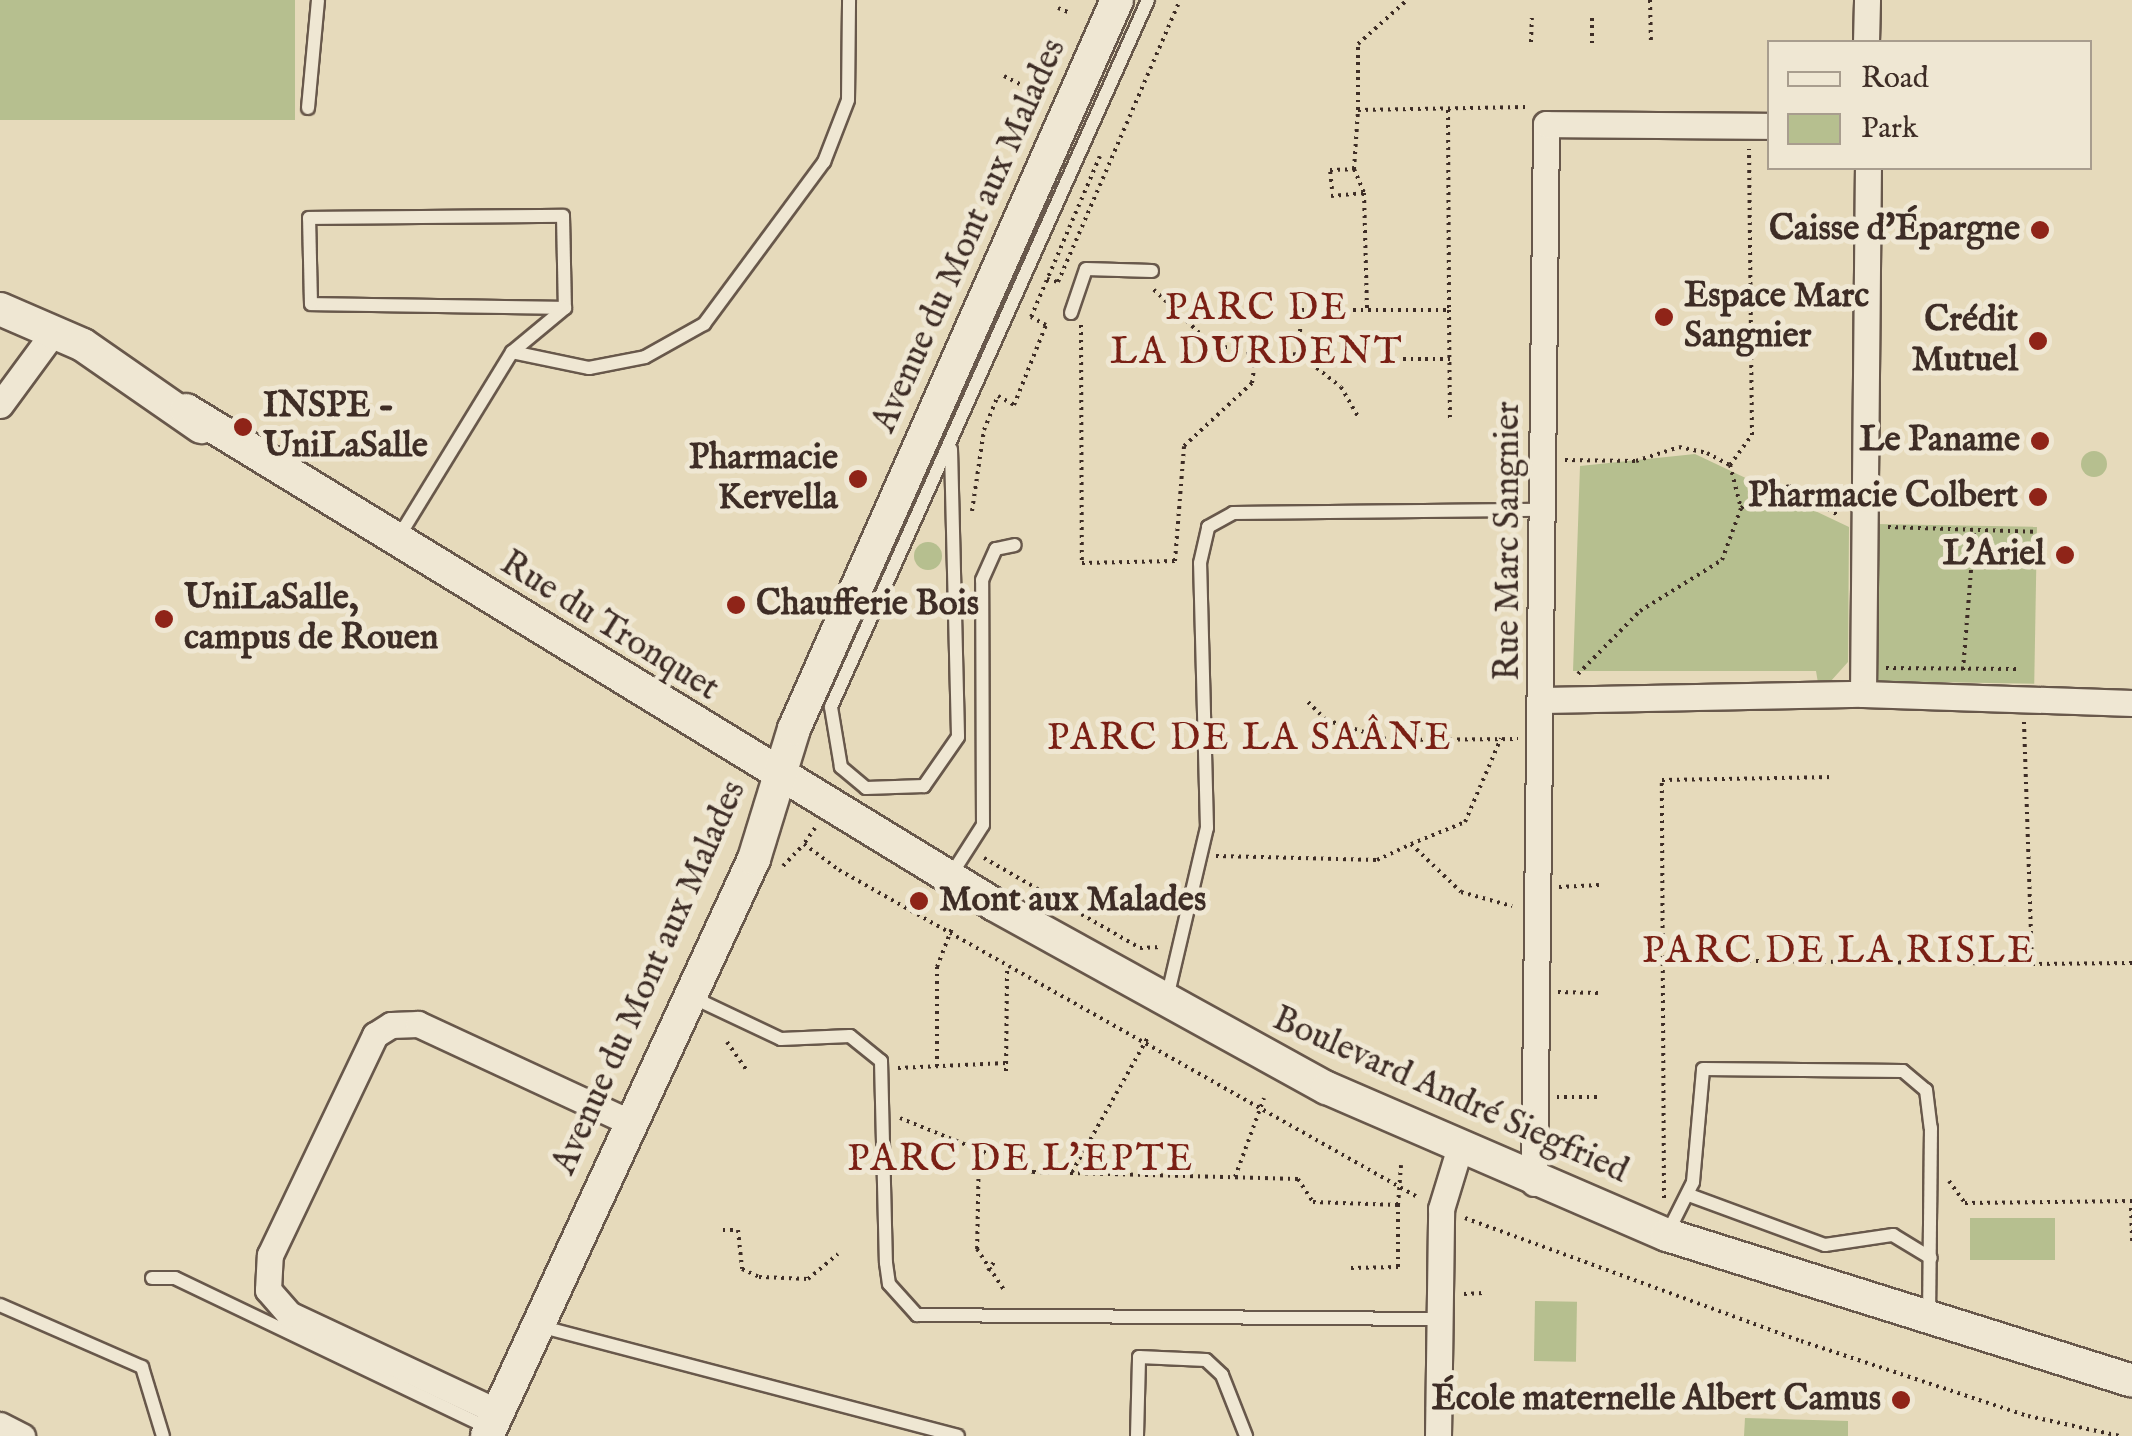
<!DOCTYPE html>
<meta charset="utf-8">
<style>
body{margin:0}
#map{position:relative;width:2132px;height:1436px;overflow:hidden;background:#e6dabb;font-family:"IM FELL English",serif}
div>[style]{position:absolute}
.green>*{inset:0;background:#b6bf8f;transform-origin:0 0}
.round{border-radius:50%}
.path>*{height:4px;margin-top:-2px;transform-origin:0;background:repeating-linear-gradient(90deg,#3e2d26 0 2.5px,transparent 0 7.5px)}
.roads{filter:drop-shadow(2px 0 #68584b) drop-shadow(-2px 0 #68584b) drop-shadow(0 2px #68584b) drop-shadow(0 -2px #68584b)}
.service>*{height:12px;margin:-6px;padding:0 6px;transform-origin:6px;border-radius:6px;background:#efe7d3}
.minor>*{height:25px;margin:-12.5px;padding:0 12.5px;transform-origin:12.5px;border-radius:12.5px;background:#efe7d3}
.tertiary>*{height:32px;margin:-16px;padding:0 16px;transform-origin:16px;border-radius:16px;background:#efe7d3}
.dots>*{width:28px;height:28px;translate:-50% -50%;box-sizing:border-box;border:5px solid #efe7d3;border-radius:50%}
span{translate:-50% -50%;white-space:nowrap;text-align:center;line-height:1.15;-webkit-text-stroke:10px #efe7d3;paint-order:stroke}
.poi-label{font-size:35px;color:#3e2d26;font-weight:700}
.right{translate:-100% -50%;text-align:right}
.left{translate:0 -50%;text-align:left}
.street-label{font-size:35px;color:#3e2d26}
.neighbourhood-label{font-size:38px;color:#7a1f14;letter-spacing:2.5px}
.legend{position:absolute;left:1767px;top:40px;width:325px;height:130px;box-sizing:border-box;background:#efe7d3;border:2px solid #a89d8e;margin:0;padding:12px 18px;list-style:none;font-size:30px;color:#3e2d26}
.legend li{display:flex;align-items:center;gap:20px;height:50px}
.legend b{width:50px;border:2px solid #a89d8e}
</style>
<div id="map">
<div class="green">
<div style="left:0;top:0;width:295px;height:120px"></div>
<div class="round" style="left:2081px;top:451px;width:26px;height:26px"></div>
<div style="clip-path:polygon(1695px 454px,1849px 527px,1848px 662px,1830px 682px,1818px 683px,1816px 671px,1573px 671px,1580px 466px)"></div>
<div style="left:1876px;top:524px;width:161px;height:157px;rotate:1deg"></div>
<div class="round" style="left:914px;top:542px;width:28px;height:28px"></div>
<div style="left:1970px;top:1218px;width:85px;height:42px"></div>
<div style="left:1535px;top:1301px;width:42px;height:60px;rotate:1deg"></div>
<div style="clip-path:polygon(1745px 1418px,1848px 1421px,1848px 1436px,1744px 1436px)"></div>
</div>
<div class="path">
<div style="left:1650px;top:0;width:44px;rotate:88.7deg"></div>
<div style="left:1058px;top:8px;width:11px;rotate:22deg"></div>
<div style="left:1531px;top:42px;width:24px;rotate:-88deg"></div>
<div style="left:1592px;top:43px;width:25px;rotate:-90deg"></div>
<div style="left:1004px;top:76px;width:18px;rotate:27deg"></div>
<div style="left:1358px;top:110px;width:66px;rotate:-90deg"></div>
<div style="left:1358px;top:44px;width:66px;rotate:-41.9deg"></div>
<div style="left:1448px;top:110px;width:200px;rotate:89.7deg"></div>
<div style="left:1354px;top:169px;width:59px;rotate:-86.1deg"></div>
<div style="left:1358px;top:110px;width:169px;rotate:-1deg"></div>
<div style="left:1332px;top:189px;width:19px;rotate:-96deg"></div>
<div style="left:1330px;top:170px;width:24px;rotate:-2deg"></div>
<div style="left:1354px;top:169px;width:26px;rotate:67deg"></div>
<div style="left:1331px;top:196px;width:33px;rotate:-5deg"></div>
<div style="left:1364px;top:193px;width:117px;rotate:88.5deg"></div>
<div style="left:1047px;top:279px;width:11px;rotate:15deg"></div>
<div style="left:1058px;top:282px;width:307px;rotate:-66.6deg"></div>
<div style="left:1081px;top:325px;width:238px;rotate:89.8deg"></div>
<div style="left:1082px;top:563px;width:93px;rotate:-1.2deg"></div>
<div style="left:1175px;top:561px;width:115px;rotate:-85.5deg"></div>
<div style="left:1184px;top:446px;width:93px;rotate:-42.8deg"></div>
<div style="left:1252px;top:383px;width:28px;rotate:-82deg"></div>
<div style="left:1256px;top:355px;width:48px;rotate:-165.4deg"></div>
<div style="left:1210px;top:343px;width:79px;rotate:-136.5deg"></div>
<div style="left:1299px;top:354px;width:44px;rotate:-87.4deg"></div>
<div style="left:1301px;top:310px;width:148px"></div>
<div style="left:1449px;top:310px;width:108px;rotate:89.5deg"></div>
<div style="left:1256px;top:357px;width:43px;rotate:-4deg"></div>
<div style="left:1299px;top:354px;width:53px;rotate:38.2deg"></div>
<div style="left:1341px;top:387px;width:34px;rotate:60deg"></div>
<div style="left:1388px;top:359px;width:62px"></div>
<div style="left:1565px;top:460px;width:71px;rotate:0.8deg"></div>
<div style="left:1636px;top:461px;width:45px;rotate:-18deg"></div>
<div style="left:1679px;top:447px;width:29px;rotate:12deg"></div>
<div style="left:1707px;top:453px;width:26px;rotate:28deg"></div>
<div style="left:1730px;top:465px;width:44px;rotate:75.7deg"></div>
<div style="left:1730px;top:465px;width:37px;rotate:-54deg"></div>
<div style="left:1752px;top:435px;width:286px;rotate:-90.6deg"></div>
<div style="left:972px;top:511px;width:82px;rotate:-81.6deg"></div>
<div style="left:984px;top:430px;width:37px;rotate:-68deg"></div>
<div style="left:998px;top:396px;width:18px;rotate:29deg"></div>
<div style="left:1014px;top:405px;width:86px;rotate:-68.2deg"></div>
<div style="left:1046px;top:325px;width:17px;rotate:-152deg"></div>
<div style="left:1031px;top:317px;width:175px;rotate:-66.8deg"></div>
<div style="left:1888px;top:527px;width:149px;rotate:1.9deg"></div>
<div style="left:1886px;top:668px;width:130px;rotate:0.4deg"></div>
<div style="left:1963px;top:670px;width:138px;rotate:-85.4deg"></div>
<div style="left:1578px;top:674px;width:88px;rotate:-45.5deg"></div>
<div style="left:1640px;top:611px;width:97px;rotate:-31.9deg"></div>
<div style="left:1722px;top:560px;width:55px;rotate:-69.9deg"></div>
<div style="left:1741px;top:508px;width:28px;rotate:-32deg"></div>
<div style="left:1765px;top:493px;width:25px;rotate:-16deg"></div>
<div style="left:1789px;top:486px;width:59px;rotate:30.5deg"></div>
<div style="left:1308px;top:702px;width:25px;rotate:45deg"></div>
<div style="left:1326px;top:720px;width:67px;rotate:17.4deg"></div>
<div style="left:1390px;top:740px;width:128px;rotate:-0.4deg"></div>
<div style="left:815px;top:828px;width:19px;rotate:125deg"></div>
<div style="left:804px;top:844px;width:44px;rotate:36.6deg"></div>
<div style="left:839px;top:870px;width:666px;rotate:29.49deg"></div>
<div style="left:1411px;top:844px;width:58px;rotate:-22.2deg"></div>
<div style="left:1465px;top:822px;width:91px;rotate:-66.8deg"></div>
<div style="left:1216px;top:856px;width:161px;rotate:1.4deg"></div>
<div style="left:1377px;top:860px;width:38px;rotate:-25deg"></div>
<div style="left:1411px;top:844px;width:69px;rotate:43.8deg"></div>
<div style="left:1461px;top:892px;width:53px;rotate:15.4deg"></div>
<div style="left:984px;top:858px;width:180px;rotate:30deg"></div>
<div style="left:1140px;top:948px;width:21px;rotate:-3deg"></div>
<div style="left:783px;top:866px;width:30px;rotate:-46deg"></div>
<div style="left:1559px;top:887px;width:40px;rotate:-2.9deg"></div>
<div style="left:1666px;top:960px;width:366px;rotate:0.6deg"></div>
<div style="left:2032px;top:964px;width:243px;rotate:-91.9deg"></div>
<div style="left:2032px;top:964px;width:100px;rotate:-0.6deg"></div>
<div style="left:1558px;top:992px;width:40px;rotate:1.4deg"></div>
<div style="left:727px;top:1042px;width:33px;rotate:55deg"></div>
<div style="left:937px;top:1066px;width:99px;rotate:-90deg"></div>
<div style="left:937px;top:967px;width:42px;rotate:-69deg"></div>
<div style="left:898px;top:1068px;width:108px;rotate:-2.7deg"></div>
<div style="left:1006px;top:1071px;width:100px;rotate:-89.4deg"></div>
<div style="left:1557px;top:1097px;width:41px"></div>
<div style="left:900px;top:1118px;width:144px;rotate:22.1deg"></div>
<div style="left:1033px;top:1172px;width:265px;rotate:1.5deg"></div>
<div style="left:1298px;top:1179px;width:27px;rotate:57deg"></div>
<div style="left:1313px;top:1202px;width:85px;rotate:2deg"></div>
<div style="left:1398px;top:1205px;width:40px;rotate:-85.7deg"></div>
<div style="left:979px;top:1149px;width:100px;rotate:91.1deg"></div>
<div style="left:977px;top:1249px;width:49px;rotate:56.6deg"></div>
<div style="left:1072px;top:1172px;width:155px;rotate:-60.6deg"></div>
<div style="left:1235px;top:1177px;width:84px;rotate:-69.8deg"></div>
<div style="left:1949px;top:1181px;width:27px;rotate:54deg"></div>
<div style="left:1965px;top:1203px;width:167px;rotate:-0.7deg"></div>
<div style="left:1664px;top:1198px;width:418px;rotate:-90.3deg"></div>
<div style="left:1662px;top:780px;width:172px;rotate:-1deg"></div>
<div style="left:2131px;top:1208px;width:38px;rotate:88deg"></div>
<div style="left:1465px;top:1218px;width:358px;rotate:20.1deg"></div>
<div style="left:1801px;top:1341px;width:239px;rotate:18.3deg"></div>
<div style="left:2028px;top:1416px;width:94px;rotate:12.3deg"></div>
<div style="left:723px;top:1230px;width:15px"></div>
<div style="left:738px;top:1230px;width:39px;rotate:84deg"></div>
<div style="left:742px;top:1269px;width:19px;rotate:25deg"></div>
<div style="left:759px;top:1277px;width:49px;rotate:2.3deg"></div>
<div style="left:808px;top:1279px;width:39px;rotate:-40deg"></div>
<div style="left:1351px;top:1268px;width:47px;rotate:-1.2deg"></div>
<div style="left:1398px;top:1267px;width:62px;rotate:-90deg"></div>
<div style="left:988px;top:1271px;width:14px;rotate:-56deg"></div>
<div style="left:1464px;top:1294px;width:19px;rotate:-3deg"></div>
</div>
<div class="roads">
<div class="service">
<div style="left:308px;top:108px;width:108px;rotate:-84.7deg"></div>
<div style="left:563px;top:216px;width:92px;rotate:88.8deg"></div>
<div style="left:565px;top:308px;width:254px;rotate:-179.1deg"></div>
<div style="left:311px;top:304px;width:86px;rotate:-91.3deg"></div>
<div style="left:309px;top:218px;width:254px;rotate:-0.5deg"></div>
<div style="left:1071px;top:313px;width:46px;rotate:-71.2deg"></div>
<div style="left:1086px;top:269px;width:66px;rotate:1.7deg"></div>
<div style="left:512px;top:352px;width:79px;rotate:11.7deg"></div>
<div style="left:589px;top:368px;width:57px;rotate:-11.1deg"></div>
<div style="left:645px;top:357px;width:68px;rotate:-29.2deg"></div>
<div style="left:704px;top:324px;width:202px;rotate:-53.5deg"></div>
<div style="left:824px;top:162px;width:66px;rotate:-68.8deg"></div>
<div style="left:848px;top:100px;width:100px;rotate:-89.4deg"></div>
<div style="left:951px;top:449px;width:288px;rotate:88.6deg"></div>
<div style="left:958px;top:737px;width:60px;rotate:124.8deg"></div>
<div style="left:924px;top:786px;width:58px;rotate:178deg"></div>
<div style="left:866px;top:788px;width:33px;rotate:-140deg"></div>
<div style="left:841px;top:767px;width:61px;rotate:-99.5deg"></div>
<div style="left:831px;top:707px;width:775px;rotate:-65.85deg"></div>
<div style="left:398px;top:538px;width:218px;rotate:-58.5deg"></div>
<div style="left:512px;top:352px;width:69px;rotate:-39.7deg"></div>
<div style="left:951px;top:875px;width:59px;rotate:-57.4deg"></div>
<div style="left:983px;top:825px;width:245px;rotate:-90.2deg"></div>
<div style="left:982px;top:580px;width:34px;rotate:-66deg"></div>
<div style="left:996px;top:549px;width:19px;rotate:-12deg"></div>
<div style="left:692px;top:997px;width:98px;rotate:25.3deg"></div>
<div style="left:781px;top:1039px;width:69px;rotate:-2.5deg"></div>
<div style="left:850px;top:1036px;width:40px;rotate:39deg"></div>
<div style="left:881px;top:1061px;width:202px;rotate:88.6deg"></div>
<div style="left:886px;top:1263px;width:21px;rotate:82deg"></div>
<div style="left:889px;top:1284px;width:42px;rotate:47.9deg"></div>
<div style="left:917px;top:1315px;width:523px;rotate:0.44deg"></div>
<div style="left:1167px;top:998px;width:175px;rotate:-76.8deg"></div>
<div style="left:1207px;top:828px;width:265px;rotate:-91.5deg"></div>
<div style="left:1200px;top:563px;width:37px;rotate:-77deg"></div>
<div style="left:1208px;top:527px;width:29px;rotate:-29deg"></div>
<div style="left:1233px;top:513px;width:309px;rotate:-0.6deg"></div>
<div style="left:1689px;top:1195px;width:145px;rotate:20.2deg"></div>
<div style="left:1825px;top:1245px;width:69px;rotate:-8.4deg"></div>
<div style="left:1893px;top:1235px;width:44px;rotate:31.2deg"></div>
<div style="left:1667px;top:1234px;width:58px;rotate:-63.4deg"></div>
<div style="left:1693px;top:1182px;width:113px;rotate:-84.9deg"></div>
<div style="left:1703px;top:1069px;width:200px;rotate:0.6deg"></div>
<div style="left:1903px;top:1071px;width:30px;rotate:40deg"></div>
<div style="left:1926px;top:1090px;width:38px;rotate:83deg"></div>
<div style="left:1931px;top:1128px;width:188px;rotate:90.6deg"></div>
<div style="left:152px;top:1278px;width:23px"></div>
<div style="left:175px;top:1278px;width:347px;rotate:25.6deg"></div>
<div style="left:0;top:1305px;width:155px;rotate:23.6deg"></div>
<div style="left:142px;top:1367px;width:72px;rotate:73.1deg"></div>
<div style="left:539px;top:1326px;width:433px;rotate:14.7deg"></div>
<div style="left:1137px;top:1436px;width:79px;rotate:-88.5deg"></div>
<div style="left:1139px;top:1357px;width:67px;rotate:2.6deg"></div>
<div style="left:1206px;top:1360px;width:22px;rotate:43deg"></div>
<div style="left:1222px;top:1375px;width:66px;rotate:68.5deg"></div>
</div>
<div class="minor">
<div style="left:1866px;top:42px;width:42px;rotate:-88.6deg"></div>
<div style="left:0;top:405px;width:93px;rotate:-53.7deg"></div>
<div style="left:1863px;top:694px;width:526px;rotate:-89.46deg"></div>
<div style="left:1543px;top:700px;width:320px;rotate:-1.1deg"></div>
<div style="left:1863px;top:694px;width:269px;rotate:1.9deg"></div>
<div style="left:1534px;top:1183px;width:1059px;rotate:-89.35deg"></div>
<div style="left:1546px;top:124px;width:224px;rotate:0.5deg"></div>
<div style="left:498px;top:1412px;width:231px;rotate:-154.9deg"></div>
<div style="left:289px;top:1314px;width:32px;rotate:-131deg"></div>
<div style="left:268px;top:1290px;width:35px;rotate:-87deg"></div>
<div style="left:270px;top:1255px;width:244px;rotate:-64.5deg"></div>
<div style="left:375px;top:1035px;width:19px;rotate:-32deg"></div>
<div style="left:391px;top:1025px;width:27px;rotate:-2deg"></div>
<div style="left:418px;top:1024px;width:233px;rotate:24.9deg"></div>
<div style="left:0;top:1425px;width:25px;rotate:27deg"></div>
<div style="left:1438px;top:1436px;width:227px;rotate:-89.2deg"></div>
<div style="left:1441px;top:1209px;width:62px;rotate:-73deg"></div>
</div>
<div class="tertiary">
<div style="left:0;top:309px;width:90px;rotate:23.4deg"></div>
<div style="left:83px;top:345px;width:144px;rotate:34.8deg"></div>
<div style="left:186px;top:410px;width:948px;rotate:31.46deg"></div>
<div style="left:995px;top:905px;width:379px;rotate:28.9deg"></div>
<div style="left:1327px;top:1088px;width:370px;rotate:23.4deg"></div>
<div style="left:1667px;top:1235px;width:487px;rotate:17.4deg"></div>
<div style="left:487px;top:1436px;width:636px;rotate:-65.17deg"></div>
<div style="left:754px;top:859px;width:136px;rotate:-72.9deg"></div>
<div style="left:794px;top:729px;width:797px;rotate:-66.1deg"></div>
</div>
</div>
<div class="dots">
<div style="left:2040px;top:230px;background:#8f2418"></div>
<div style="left:1664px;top:317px;background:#8f2418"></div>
<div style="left:2038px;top:341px;background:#8f2418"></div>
<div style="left:243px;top:427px;background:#8f2418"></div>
<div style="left:2040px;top:441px;background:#8f2418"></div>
<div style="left:858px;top:479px;background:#8f2418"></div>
<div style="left:2038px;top:497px;background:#8f2418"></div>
<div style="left:2065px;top:555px;background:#8f2418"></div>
<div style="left:736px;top:605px;background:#8f2418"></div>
<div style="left:164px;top:619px;background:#8f2418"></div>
<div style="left:919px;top:901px;background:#8f2418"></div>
<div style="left:1901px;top:1400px;background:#8f2418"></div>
</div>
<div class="poi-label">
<span class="right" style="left:2020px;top:230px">Caisse d'Épargne</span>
<span class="left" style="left:1684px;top:317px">Espace Marc<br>Sangnier</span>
<span class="right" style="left:2018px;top:341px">Crédit<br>Mutuel</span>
<span class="left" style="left:263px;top:427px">INSPE -<br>UniLaSalle</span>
<span class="right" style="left:2020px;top:441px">Le Paname</span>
<span class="right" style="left:838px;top:479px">Pharmacie<br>Kervella</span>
<span class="right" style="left:2018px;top:497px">Pharmacie Colbert</span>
<span class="right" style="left:2045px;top:555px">L'Ariel</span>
<span class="left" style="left:184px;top:619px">UniLaSalle,<br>campus de Rouen</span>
<span class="left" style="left:756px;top:605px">Chaufferie Bois</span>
<span class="left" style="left:939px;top:901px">Mont aux Malades</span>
<span class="right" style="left:1881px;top:1400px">École maternelle Albert Camus</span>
</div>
<div class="street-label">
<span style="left:970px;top:236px;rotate:-66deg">Avenue du Mont aux Malades</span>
<span style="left:1509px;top:541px;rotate:-90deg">Rue Marc Sangnier</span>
<span style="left:609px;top:627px;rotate:32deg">Rue du Tronquet</span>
<span style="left:650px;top:978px;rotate:-66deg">Avenue du Mont aux Malades</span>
<span style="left:1450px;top:1096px;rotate:24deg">Boulevard André Siegfried</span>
</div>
<div class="neighbourhood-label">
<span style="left:1257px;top:332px">PARC DE<br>LA DURDENT</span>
<span style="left:1250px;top:740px">PARC DE LA SAÂNE</span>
<span style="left:1839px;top:953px">PARC DE LA RISLE</span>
<span style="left:1021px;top:1161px">PARC DE L'EPTE</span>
</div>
<ul class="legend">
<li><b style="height:12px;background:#efe7d3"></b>Road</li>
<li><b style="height:28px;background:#b6bf8f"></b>Park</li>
</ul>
</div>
